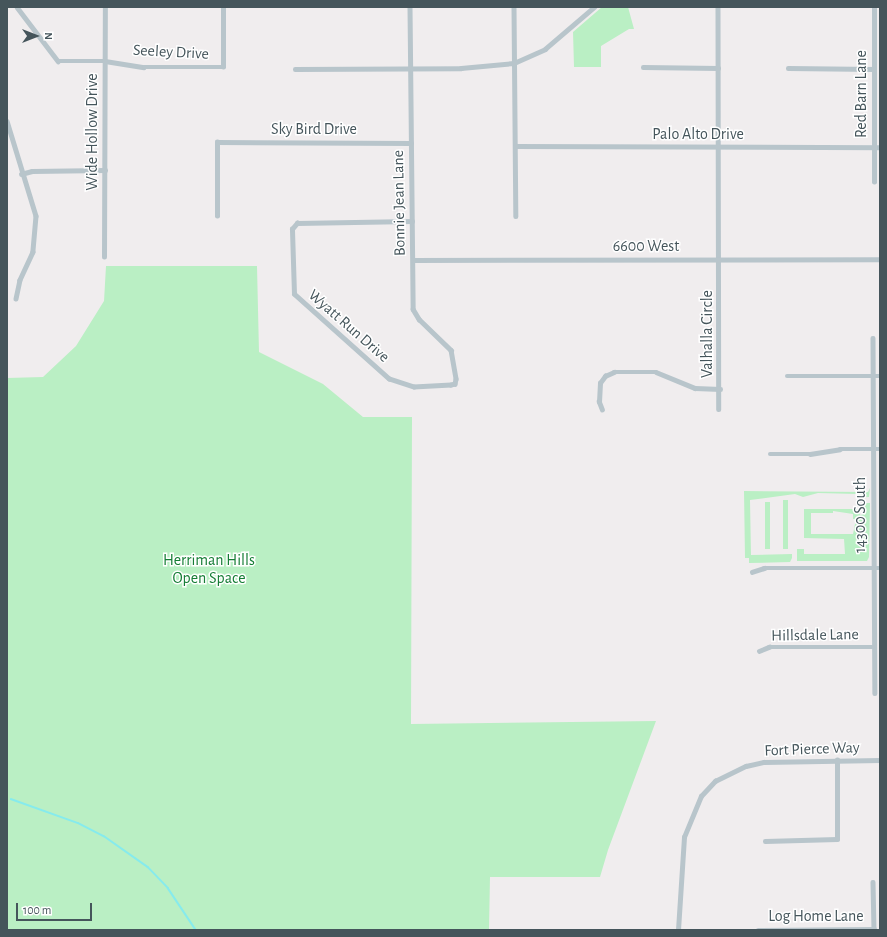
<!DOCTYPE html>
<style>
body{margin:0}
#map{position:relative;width:887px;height:937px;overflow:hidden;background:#f0edee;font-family:"Alegreya Sans",sans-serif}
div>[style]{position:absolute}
.green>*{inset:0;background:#baefc4;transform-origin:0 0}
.stream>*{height:1.5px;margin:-0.75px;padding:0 0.75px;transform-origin:0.75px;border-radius:0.75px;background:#86ebed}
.street>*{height:4.5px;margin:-2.25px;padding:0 2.25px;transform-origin:2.25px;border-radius:2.25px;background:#b8c5cb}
span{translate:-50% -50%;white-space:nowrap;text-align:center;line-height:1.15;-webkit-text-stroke:3px #fff;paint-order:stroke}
.street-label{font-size:16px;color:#45555b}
.park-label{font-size:16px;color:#157d35}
.frame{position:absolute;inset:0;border:8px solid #45555b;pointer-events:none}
.north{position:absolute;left:16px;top:16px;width:40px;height:40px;-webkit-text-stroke:3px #fff;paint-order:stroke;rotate:90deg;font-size:11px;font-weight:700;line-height:16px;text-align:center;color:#45555b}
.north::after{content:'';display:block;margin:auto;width:14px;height:18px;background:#45555b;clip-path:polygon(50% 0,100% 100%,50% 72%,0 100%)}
.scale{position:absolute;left:16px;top:903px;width:76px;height:18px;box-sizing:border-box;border:2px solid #45555b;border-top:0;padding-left:5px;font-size:12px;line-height:14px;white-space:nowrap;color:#45555b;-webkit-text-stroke:3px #fff;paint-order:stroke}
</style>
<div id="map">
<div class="green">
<div style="clip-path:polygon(602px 7px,628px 7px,634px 29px,629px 29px,601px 46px,601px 67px,574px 67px,573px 32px)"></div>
<div style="clip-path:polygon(106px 266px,257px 266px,259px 352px,323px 384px,363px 417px,412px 417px,411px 724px,656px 721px,608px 850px,600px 877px,490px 877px,489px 930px,7px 930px,7px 378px,43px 377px,76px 346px,104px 301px)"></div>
<div style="clip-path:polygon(870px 488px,869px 497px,857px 497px,857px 494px,818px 493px,803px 497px,795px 494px,750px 500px,751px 555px,792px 554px,792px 558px,790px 562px,749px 563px,749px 558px,745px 558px,744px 491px,868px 492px)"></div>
<div style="left:783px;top:500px;width:5px;height:49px"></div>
<div style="left:765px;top:502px;width:5px;height:47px"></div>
<div style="clip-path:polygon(evenodd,863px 503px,870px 503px,869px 557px,867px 561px,797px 561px,797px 549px,804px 549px,804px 554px,845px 554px,844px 539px,804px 538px,804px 509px,857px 509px,861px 516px,865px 508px,862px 508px,863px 503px,833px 511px,853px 514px,853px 519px,856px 519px,853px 534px,811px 534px,811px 513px,833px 513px,833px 511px)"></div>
</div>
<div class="stream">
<div style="left:11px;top:799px;width:71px;rotate:19.7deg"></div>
<div style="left:78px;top:823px;width:29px;rotate:27deg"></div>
<div style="left:104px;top:836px;width:54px;rotate:35.2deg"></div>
<div style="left:148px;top:867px;width:29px;rotate:46deg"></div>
<div style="left:168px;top:888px;width:50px;rotate:56.3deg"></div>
</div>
<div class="street">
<div style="left:17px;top:7px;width:68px;rotate:52.8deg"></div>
<div style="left:58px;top:61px;width:47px"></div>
<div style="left:105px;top:61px;width:39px;rotate:9deg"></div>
<div style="left:144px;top:67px;width:79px"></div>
<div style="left:223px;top:67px;width:60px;rotate:-90deg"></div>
<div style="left:410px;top:7px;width:302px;rotate:89.4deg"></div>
<div style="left:413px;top:309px;width:12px;rotate:59deg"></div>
<div style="left:419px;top:319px;width:45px;rotate:44.1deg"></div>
<div style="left:451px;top:350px;width:29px;rotate:80deg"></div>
<div style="left:456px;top:379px;width:5px;rotate:101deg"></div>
<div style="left:455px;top:384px;width:4px;rotate:166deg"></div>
<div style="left:451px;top:385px;width:37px;rotate:177deg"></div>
<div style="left:414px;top:387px;width:26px;rotate:-162deg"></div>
<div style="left:389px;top:379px;width:127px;rotate:-138.2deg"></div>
<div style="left:294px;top:294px;width:65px;rotate:-91.8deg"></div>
<div style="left:292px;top:229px;width:8px;rotate:-50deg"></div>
<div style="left:297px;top:223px;width:115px;rotate:-1deg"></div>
<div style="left:514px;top:7px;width:209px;rotate:89.5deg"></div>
<div style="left:718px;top:7px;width:402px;rotate:89.9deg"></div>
<div style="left:643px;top:67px;width:75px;rotate:0.8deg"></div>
<div style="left:788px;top:68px;width:86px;rotate:0.7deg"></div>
<div style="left:295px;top:69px;width:166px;rotate:-0.3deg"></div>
<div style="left:461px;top:68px;width:53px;rotate:-5.4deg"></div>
<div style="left:514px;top:63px;width:34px;rotate:-24deg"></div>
<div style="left:545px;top:49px;width:65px;rotate:-40.6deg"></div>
<div style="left:7px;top:121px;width:99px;rotate:73deg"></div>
<div style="left:36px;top:216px;width:36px;rotate:95deg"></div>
<div style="left:33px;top:252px;width:31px;rotate:115deg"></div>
<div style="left:20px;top:280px;width:19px;rotate:102deg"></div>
<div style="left:515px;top:146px;width:365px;rotate:0.2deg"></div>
<div style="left:21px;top:174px;width:11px;rotate:-15deg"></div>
<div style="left:32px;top:171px;width:73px;rotate:-0.8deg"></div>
<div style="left:874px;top:182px;width:175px;rotate:-90deg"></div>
<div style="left:217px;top:216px;width:74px;rotate:-90deg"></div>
<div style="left:217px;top:142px;width:194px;rotate:0.3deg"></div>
<div style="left:104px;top:257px;width:250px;rotate:-89.8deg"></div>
<div style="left:413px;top:260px;width:467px;rotate:-0.1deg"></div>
<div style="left:873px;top:338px;width:355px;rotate:89.7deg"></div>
<div style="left:787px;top:376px;width:93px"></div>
<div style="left:602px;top:410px;width:9px;rotate:-111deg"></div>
<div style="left:599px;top:402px;width:19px;rotate:-87deg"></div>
<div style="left:600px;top:383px;width:9px;rotate:-54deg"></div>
<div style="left:605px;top:376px;width:10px;rotate:-24deg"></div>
<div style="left:614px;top:372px;width:42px"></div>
<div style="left:656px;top:372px;width:42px;rotate:22.3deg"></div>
<div style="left:695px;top:388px;width:25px;rotate:2deg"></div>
<div style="left:770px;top:454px;width:40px"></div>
<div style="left:810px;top:454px;width:30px;rotate:-9deg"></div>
<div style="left:840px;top:449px;width:40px"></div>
<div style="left:752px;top:572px;width:13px;rotate:-18deg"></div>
<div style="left:764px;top:568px;width:116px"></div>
<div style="left:759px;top:651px;width:11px;rotate:-22deg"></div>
<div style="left:769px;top:647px;width:104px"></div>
<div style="left:765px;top:841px;width:72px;rotate:-1.6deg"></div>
<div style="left:837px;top:839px;width:79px;rotate:-90deg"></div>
<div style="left:873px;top:882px;width:48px;rotate:88.8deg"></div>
<div style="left:678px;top:930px;width:93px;rotate:-86.3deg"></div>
<div style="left:684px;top:837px;width:44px;rotate:-67.5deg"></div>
<div style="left:701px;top:796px;width:21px;rotate:-47deg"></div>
<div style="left:715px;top:781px;width:34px;rotate:-26deg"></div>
<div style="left:746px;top:766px;width:18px;rotate:-13deg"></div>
<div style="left:764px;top:762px;width:116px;rotate:-1deg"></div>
<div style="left:758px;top:930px;width:116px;rotate:-0.5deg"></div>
</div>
<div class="street-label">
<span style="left:171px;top:52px;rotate:3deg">Seeley Drive</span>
<span style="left:861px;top:94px;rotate:-90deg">Red Barn Lane</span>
<span style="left:314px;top:129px">Sky Bird Drive</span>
<span style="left:92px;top:132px;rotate:-90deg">Wide Hollow Drive</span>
<span style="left:698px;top:134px">Palo Alto Drive</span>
<span style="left:399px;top:203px;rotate:-91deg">Bonnie Jean Lane</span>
<span style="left:646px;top:246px">6600 West</span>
<span style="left:349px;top:326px;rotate:41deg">Wyatt Run Drive</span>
<span style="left:707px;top:334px;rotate:-90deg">Valhalla Circle</span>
<span style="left:860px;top:515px;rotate:-90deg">14300 South</span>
<span style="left:815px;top:635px;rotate:-1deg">Hillsdale Lane</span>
<span style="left:812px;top:749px;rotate:-2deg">Fort Pierce Way</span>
<span style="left:816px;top:916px">Log Home Lane</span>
</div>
<div class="park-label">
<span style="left:209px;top:569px">Herriman Hills<br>Open Space</span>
</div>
<div class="frame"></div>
<div class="north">N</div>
<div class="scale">100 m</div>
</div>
